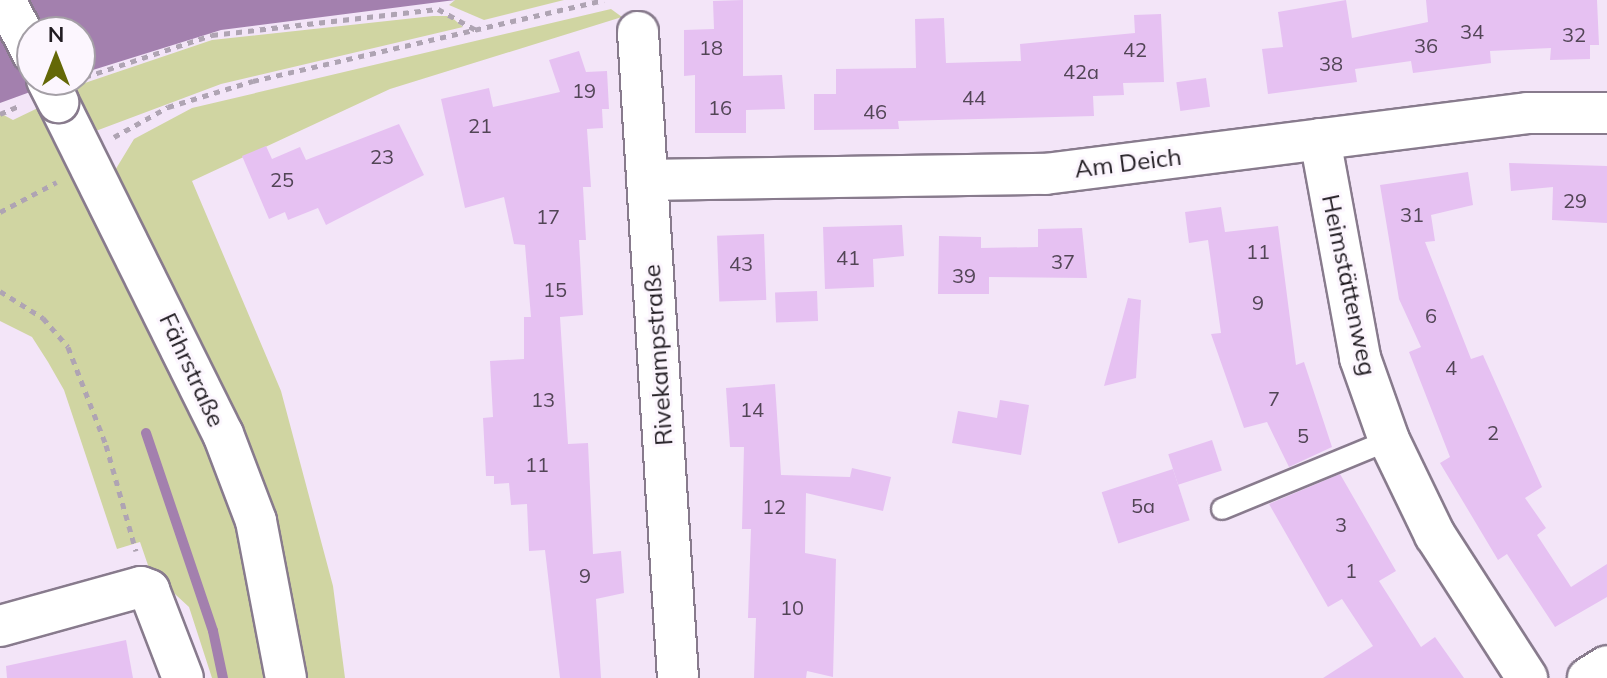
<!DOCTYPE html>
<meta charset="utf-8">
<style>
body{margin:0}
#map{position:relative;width:1607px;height:678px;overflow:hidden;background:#f3e5f8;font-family:Mulish,sans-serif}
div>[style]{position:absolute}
.green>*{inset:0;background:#d0d5a2}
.water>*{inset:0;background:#a380ae}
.stream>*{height:10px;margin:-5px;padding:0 5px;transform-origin:5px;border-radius:5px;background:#a380ae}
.building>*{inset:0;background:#e6c1f2;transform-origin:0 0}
.path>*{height:5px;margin-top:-2.5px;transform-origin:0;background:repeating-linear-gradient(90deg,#afa4b3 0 6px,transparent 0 12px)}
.roads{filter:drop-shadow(2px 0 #887b8d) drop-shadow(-2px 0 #887b8d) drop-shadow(0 2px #887b8d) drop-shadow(0 -2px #887b8d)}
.service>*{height:20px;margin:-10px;padding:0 10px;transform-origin:10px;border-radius:10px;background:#fff}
.minor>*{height:40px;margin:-20px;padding:0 20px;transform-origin:20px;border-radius:20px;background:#fff}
.bridges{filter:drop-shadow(2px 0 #887b8d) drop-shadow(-2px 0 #887b8d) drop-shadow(0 2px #887b8d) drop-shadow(0 -2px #887b8d)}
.minor-bridge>*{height:40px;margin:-20px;padding:0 20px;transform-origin:20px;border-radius:20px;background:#fff}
span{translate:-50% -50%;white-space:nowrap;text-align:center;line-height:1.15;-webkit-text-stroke:6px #fcf6fe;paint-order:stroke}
.number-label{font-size:20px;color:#524556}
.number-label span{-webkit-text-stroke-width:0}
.street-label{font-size:24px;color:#211c22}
.north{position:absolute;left:16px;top:16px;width:80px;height:80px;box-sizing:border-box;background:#fcf6fe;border:2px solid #a49fa6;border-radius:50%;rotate:0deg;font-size:22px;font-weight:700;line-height:32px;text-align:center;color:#211c22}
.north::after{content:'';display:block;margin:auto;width:28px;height:36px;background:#646807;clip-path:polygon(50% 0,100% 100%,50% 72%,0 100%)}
</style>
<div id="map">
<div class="green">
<div style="clip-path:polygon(455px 0,564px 0,484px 20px,449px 5px)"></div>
<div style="clip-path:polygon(611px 9px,622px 17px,390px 89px,192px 181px,281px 391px,333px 586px,345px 678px,296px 678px,114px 172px,134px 139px,192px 108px)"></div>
<div style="clip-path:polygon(433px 16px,450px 16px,463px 27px,221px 84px,93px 132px,70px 88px,212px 40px)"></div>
<div style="clip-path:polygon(42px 106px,221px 453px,279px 678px,212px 678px,189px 607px,150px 571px,140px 542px,117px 549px,64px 390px,48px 362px,32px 337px,0 321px,0 113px,13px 120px)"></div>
</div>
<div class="water">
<div style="clip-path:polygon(0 0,455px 0,221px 30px,80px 74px,80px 32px,32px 32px,32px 80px,63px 80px,0 103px)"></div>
</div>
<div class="stream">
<div style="left:146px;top:433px;width:209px;rotate:71.3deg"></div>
<div style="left:213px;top:631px;width:48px;rotate:78deg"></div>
</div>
<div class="building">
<div style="clip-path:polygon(743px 0,743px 76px,782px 75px,785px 109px,746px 110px,746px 133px,695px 133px,695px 75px,684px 76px,684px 30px,714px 29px,713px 1px)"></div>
<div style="clip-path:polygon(1346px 0,1352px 38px,1428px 22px,1426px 0,1597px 0,1599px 45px,1590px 45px,1590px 59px,1550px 60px,1551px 48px,1490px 51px,1491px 63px,1413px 73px,1411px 61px,1355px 69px,1357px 82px,1268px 94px,1262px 49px,1283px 47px,1278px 12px)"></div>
<div style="clip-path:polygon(1161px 14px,1164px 82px,1123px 83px,1124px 95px,1093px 96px,1094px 116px,898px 121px,899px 129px,814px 130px,814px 94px,836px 94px,836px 69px,916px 68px,915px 19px,944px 18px,946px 63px,1021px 61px,1020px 44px,1135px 33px,1134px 15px)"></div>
<div style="clip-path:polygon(579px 51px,586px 72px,607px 71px,609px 109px,602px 109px,603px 128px,587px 129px,591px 187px,583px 187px,586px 240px,579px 240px,583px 315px,560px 317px,568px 444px,588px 443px,593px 554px,621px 551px,624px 593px,596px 599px,601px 678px,560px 678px,545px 550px,529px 551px,527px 504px,511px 505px,509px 483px,494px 484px,494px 476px,486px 476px,483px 418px,493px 417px,490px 361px,524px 359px,524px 317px,531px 317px,525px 245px,514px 244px,504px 197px,465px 208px,441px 99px,489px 88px,493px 107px,560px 92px,549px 60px)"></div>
<div style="left:1206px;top:78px;width:29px;height:30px;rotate:82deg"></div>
<div style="clip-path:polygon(399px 124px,424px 175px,326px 225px,318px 208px,288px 220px,285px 212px,269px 219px,242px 156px,266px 146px,272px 159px,300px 147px,306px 160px)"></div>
<div style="clip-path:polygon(1509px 163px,1607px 166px,1607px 223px,1552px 220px,1553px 187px,1511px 191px)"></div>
<div style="clip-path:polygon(1468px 172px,1473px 205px,1431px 215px,1435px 241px,1425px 242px,1471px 359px,1483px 355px,1542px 487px,1525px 498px,1546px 528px,1537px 535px,1571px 587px,1607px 564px,1607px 597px,1555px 627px,1507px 554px,1498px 560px,1440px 463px,1450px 457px,1409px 352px,1421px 347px,1399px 299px,1380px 185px)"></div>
<div style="clip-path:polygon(1221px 207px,1225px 232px,1278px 226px,1296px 365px,1304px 362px,1332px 447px,1289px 467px,1267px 422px,1244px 428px,1211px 334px,1221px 333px,1208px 240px,1189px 243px,1185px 212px)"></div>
<div style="clip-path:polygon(902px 225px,904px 256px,873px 259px,874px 287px,825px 289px,823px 227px)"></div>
<div style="clip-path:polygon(1082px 228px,1087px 278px,989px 277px,989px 294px,938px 294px,939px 236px,981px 237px,981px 248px,1038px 247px,1038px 229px)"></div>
<div style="left:764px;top:234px;width:66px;height:47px;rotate:88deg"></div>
<div style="left:817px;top:291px;width:30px;height:42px;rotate:88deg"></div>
<div style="clip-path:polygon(1128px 298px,1141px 300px,1136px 378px,1104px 386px)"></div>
<div style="clip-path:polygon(775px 384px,781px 475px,850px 477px,852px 468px,891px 477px,883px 511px,806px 493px,805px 553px,836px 559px,833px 677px,807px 671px,806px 678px,754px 678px,756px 618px,748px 618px,751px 529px,742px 529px,744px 447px,730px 447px,726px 388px)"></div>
<div style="clip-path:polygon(1000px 400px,1029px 405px,1021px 455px,952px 443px,958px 411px,997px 418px)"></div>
<div style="left:1212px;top:440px;width:32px;height:46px;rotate:72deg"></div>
<div style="left:1173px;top:469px;width:54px;height:75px;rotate:72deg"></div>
<div style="clip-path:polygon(1340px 474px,1396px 571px,1379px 581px,1421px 647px,1435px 637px,1464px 678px,1323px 678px,1373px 646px,1342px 599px,1328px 607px,1269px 504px)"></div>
<div style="clip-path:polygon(126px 640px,133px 678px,7px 678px,6px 666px)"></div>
</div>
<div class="path">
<div style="left:85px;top:77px;width:134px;rotate:-18.3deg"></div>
<div style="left:212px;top:35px;width:227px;rotate:-6.6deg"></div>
<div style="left:438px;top:9px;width:43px;rotate:28.9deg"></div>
<div style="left:0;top:114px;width:23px;rotate:-23deg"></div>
<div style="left:114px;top:137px;width:62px;rotate:-29.1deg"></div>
<div style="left:168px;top:107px;width:89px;rotate:-17deg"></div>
<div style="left:253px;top:81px;width:360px;rotate:-13deg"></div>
<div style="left:0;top:212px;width:64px;rotate:-27.8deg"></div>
<div style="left:0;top:291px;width:51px;rotate:32.1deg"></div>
<div style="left:43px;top:318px;width:38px;rotate:49deg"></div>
<div style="left:68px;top:347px;width:105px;rotate:68.8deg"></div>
<div style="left:106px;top:445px;width:110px;rotate:74.2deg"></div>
</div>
<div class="roads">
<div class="service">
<div style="left:1222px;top:509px;width:181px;rotate:-22.4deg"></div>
</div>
<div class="minor">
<div style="left:5px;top:0;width:59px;rotate:62.6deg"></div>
<div style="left:638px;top:32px;width:647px;rotate:86.46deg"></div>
<div style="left:58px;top:102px;width:371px;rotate:63.6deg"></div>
<div style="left:223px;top:434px;width:93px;rotate:69.2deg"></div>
<div style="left:256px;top:521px;width:160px;rotate:79.2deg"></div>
<div style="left:1320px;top:139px;width:223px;rotate:79.6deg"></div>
<div style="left:1360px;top:358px;width:87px;rotate:70.5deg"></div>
<div style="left:1389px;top:440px;width:106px;rotate:64.2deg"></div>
<div style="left:1435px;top:535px;width:170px;rotate:57.2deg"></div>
<div style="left:647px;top:180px;width:398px;rotate:-0.9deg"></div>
<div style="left:1045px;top:174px;width:486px;rotate:-7.2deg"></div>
<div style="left:1527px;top:113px;width:80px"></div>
<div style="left:0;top:626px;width:146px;rotate:-15.5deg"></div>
<div style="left:141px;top:587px;width:9px;rotate:21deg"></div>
<div style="left:149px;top:590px;width:94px;rotate:68.9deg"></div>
<div style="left:1588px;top:678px;width:22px;rotate:-32deg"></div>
</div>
</div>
<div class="bridges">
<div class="minor-bridge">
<div style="left:47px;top:80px;width:25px;rotate:63deg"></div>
</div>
</div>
<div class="number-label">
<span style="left:1472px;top:31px">34</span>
<span style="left:1574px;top:34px">32</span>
<span style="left:1426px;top:45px">36</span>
<span style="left:711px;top:47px">18</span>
<span style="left:1135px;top:49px">42</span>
<span style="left:1331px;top:63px">38</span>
<span style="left:1081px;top:71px">42a</span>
<span style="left:584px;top:90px">19</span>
<span style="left:974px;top:97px">44</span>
<span style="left:720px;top:107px">16</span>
<span style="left:875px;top:111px">46</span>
<span style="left:480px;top:125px">21</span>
<span style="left:382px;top:156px">23</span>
<span style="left:282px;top:179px">25</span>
<span style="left:1575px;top:200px">29</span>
<span style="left:1412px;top:214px">31</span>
<span style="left:548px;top:216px">17</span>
<span style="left:1258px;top:251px">11</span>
<span style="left:848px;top:257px">41</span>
<span style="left:1063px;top:261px">37</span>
<span style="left:741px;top:263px">43</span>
<span style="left:964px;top:275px">39</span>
<span style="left:555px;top:289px">15</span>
<span style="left:1258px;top:302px">9</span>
<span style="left:1431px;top:315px">6</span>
<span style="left:1451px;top:367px">4</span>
<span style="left:1274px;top:398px">7</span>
<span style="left:543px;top:399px">13</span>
<span style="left:752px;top:409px">14</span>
<span style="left:1493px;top:432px">2</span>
<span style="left:1303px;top:435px">5</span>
<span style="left:537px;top:464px">11</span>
<span style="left:1143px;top:505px">5a</span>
<span style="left:774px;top:506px">12</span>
<span style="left:1341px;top:524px">3</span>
<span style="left:1351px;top:570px">1</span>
<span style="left:585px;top:575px">9</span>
<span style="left:792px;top:607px">10</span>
</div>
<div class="street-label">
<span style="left:1128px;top:163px;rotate:-7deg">Am Deich</span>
<span style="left:1349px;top:285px;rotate:78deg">Heimstättenweg</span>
<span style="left:658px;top:355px;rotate:-94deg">Rivekampstraße</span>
<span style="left:192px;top:370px;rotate:65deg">Fährstraße</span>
</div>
<div class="north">N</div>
</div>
